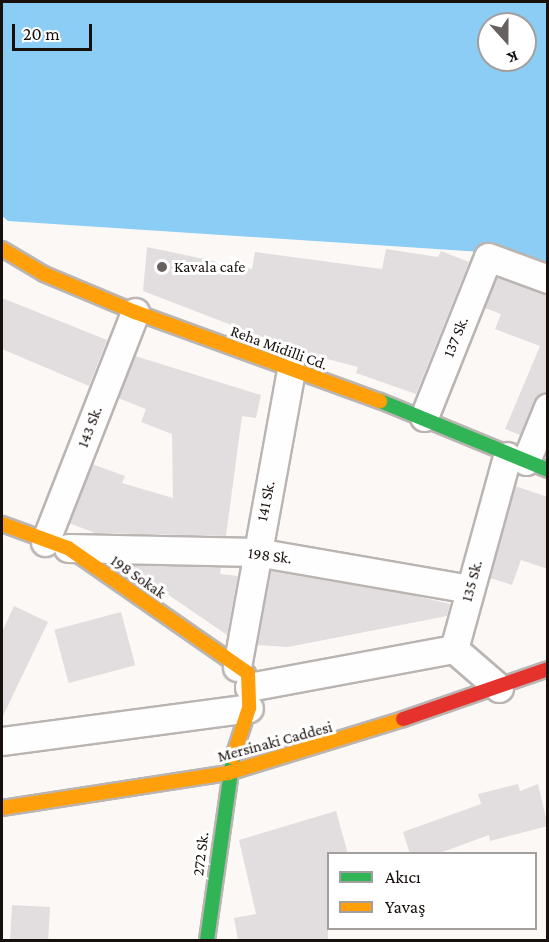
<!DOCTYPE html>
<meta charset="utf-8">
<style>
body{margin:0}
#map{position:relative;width:549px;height:942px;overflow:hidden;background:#fbf8f6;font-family:"Crimson Pro",serif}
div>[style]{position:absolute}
.water>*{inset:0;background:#8bcdf5}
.building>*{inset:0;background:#e2dee0;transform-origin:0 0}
.roads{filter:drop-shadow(2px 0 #bab5b2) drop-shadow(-2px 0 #bab5b2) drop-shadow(0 2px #bab5b2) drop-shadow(0 -2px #bab5b2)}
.street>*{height:27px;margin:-13.5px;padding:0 13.5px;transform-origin:13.5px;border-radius:13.5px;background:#fefefe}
.fast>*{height:14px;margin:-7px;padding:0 7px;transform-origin:7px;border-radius:7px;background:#30b455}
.slow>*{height:14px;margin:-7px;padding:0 7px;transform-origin:7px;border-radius:7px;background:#ff9f0a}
.jam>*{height:14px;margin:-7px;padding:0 7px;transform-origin:7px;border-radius:7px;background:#e5322d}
.dots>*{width:16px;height:16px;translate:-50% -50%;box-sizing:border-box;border:3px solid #fff;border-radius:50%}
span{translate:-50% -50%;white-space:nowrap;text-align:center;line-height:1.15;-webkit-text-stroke:6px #fff;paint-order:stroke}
.poi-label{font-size:16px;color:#18100d}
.left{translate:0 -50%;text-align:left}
.street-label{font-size:16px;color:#18100d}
.frame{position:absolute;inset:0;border:3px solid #18100d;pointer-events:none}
.legend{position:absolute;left:327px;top:852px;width:210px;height:78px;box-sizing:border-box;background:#fff;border:2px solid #a39f9e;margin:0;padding:8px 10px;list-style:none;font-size:18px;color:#18100d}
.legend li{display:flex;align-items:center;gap:12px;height:30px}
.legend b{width:30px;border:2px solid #a39f9e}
.north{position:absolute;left:477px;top:12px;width:60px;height:60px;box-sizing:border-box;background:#fff;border:2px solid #a39f9e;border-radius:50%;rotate:159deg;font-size:16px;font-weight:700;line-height:24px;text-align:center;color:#18100d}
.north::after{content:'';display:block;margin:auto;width:21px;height:27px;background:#67615f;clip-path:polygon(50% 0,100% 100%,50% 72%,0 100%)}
.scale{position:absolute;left:12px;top:24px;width:80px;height:27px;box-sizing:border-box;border:3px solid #18100d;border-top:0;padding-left:8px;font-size:18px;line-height:21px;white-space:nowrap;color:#18100d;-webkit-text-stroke:4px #fff;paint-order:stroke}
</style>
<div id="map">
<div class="water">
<div style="clip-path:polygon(evenodd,2px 2px,547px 2px,547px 274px,482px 252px,8px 221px,2px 216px,2px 2px,489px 24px,525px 24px,525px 60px,489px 60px,489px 24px)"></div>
</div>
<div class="building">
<div style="clip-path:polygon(147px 247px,252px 269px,255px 252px,382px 269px,386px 249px,438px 257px,441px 251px,469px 262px,416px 394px,356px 373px,358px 367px,304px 353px,143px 291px)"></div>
<div style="clip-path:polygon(497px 277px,548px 294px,548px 391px,534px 401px,520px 435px,505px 429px,540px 346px,495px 329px,501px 314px,485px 308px)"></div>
<div style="clip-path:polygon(2px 298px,107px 340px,89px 386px,2px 349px)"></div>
<div style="clip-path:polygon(135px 356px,261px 395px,256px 418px,242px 416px,226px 536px,95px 533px,69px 523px,92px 464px,125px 476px,122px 483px,173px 498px,172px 434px,141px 422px,146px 409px,118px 398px)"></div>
<div style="clip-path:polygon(515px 486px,548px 497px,548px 569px,521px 560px,512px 585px,490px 578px)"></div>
<div style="clip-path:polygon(125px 565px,221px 567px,220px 574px,238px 576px,227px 635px)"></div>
<div style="clip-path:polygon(271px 571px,412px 595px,450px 604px,447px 616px,288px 647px,257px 645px)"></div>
<div style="clip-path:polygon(14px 606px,48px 622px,2px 718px,2px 632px)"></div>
<div style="left:121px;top:612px;width:55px;height:69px;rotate:75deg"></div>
<div style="clip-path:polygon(518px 784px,520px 791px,538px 784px,548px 826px,490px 841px,489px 835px,437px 854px,410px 854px,403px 832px,481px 804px,478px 794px)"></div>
<div style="clip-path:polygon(336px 811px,348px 854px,328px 854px,328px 940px,238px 940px,234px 918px,256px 914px,239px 840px)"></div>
<div style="left:12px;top:905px;width:38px;height:35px;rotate:3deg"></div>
</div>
<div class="roads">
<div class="street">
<div style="left:424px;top:417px;width:172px;rotate:-68.2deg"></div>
<div style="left:488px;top:257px;width:64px;rotate:20.1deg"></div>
<div style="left:526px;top:461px;width:58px;rotate:-67.8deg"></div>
<div style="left:45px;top:542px;width:247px;rotate:-68.6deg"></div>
<div style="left:68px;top:548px;width:188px;rotate:1.2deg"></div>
<div style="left:256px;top:552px;width:217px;rotate:9.8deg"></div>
<div style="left:237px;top:667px;width:301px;rotate:-79.7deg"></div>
<div style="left:249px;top:687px;width:208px;rotate:-10.5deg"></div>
<div style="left:499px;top:688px;width:60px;rotate:-139.1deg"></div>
<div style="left:454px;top:649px;width:200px;rotate:-74.6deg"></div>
<div style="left:2px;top:741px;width:249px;rotate:-7.6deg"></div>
</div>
<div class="fast">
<div style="left:380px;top:401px;width:182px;rotate:22.3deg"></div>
<div style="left:207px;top:940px;width:185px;rotate:-81.9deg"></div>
</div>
<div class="slow">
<div style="left:2px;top:249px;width:49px;rotate:30.8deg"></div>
<div style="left:44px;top:274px;width:99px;rotate:22.7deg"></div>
<div style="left:135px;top:312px;width:261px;rotate:20deg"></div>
<div style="left:2px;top:524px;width:70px;rotate:20deg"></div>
<div style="left:68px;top:548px;width:219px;rotate:34.8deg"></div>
<div style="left:248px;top:673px;width:35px;rotate:88deg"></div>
<div style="left:249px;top:708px;width:52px;rotate:108.1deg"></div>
<div style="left:2px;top:808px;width:229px;rotate:-8.8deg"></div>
<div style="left:228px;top:773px;width:183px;rotate:-17.1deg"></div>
</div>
<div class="jam">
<div style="left:403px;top:719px;width:153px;rotate:-19deg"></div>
</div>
</div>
<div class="dots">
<div style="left:162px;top:267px;background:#67615f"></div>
</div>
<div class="poi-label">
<span class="left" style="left:174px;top:267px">Kavala cafe</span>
</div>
<div class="street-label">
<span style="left:456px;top:337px;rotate:-68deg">137 Sk.</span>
<span style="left:279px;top:348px;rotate:20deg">Reha Midilli Cd.</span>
<span style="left:90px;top:427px;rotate:-69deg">143 Sk.</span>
<span style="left:266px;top:501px;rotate:-79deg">141 Sk.</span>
<span style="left:270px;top:556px;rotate:7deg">198 Sk.</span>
<span style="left:138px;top:577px;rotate:35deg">198 Sokak</span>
<span style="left:472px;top:581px;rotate:-75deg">135 Sk.</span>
<span style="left:275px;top:742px;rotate:-15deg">Mersinaki Caddesi</span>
<span style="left:201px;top:854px;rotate:-83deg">272 Sk.</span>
</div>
<div class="frame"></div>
<ul class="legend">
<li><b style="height:8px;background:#30b455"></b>Akıcı</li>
<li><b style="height:8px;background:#ff9f0a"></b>Yavaş</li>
</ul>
<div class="north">K</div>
<div class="scale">20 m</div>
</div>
